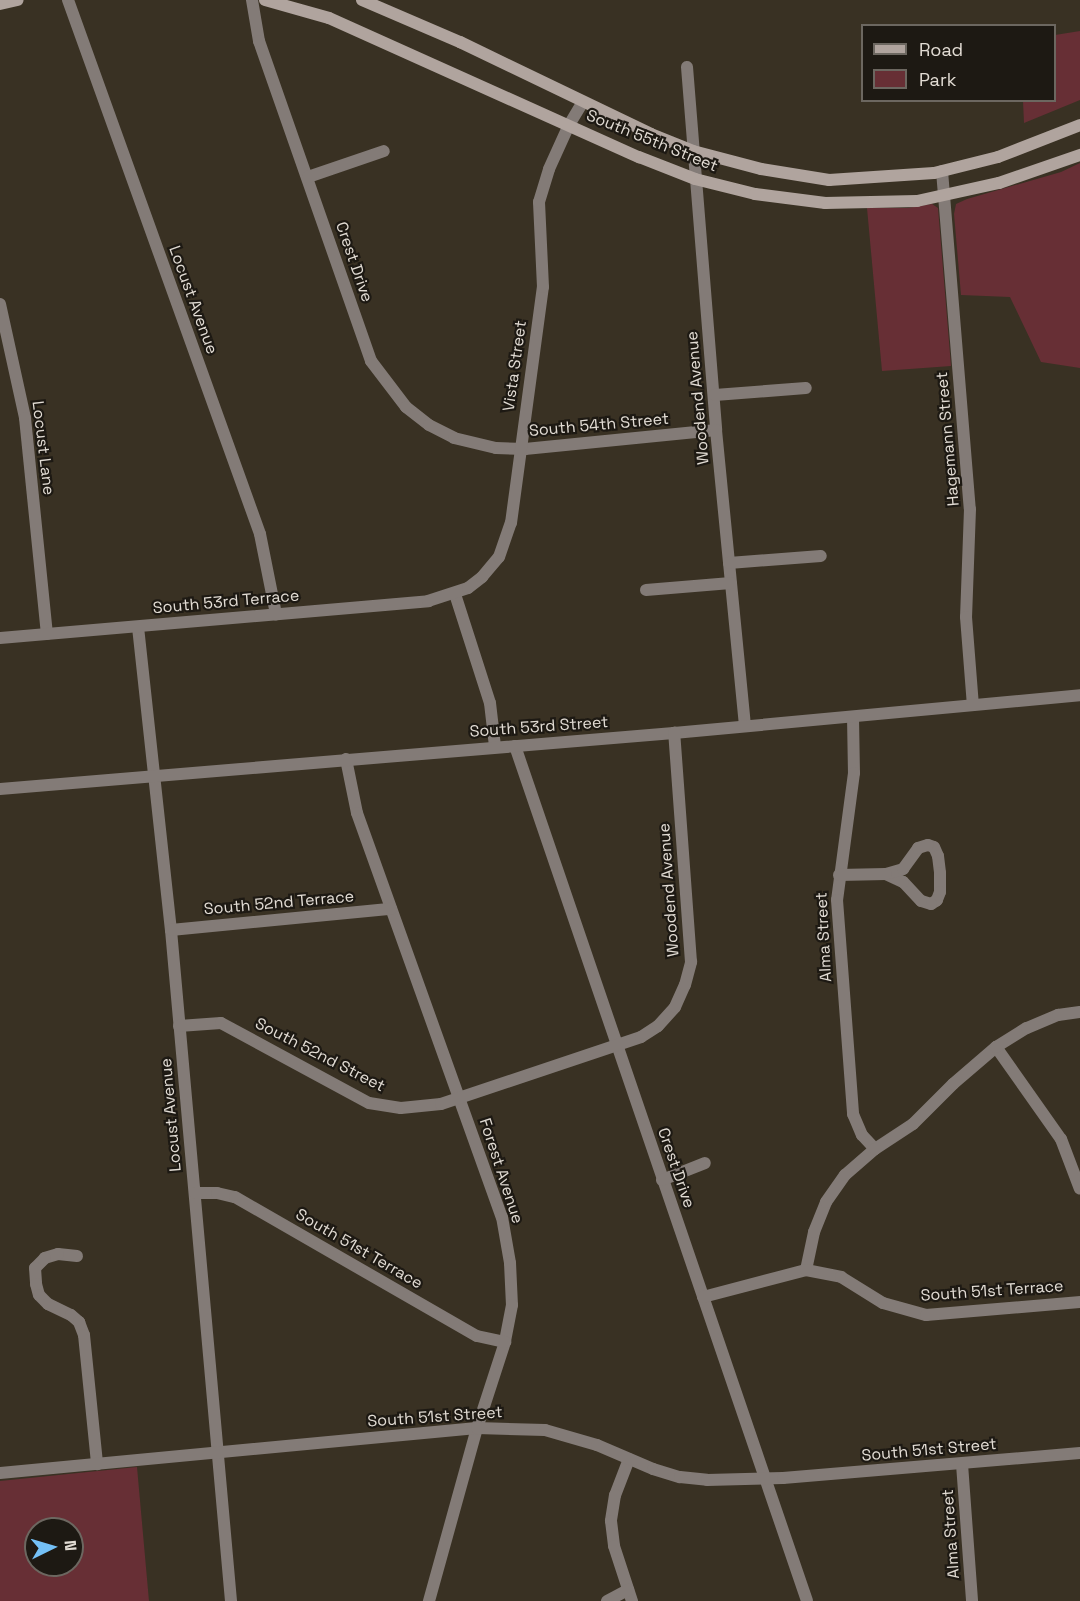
<!DOCTYPE html>
<style>
body{margin:0}
#map{position:relative;width:1080px;height:1601px;overflow:hidden;background:#393123;font-family:"Space Grotesk",sans-serif}
div>[style]{position:absolute}
.green>*{inset:0;background:#672f35}
.street>*{height:12px;margin:-6px;padding:0 6px;transform-origin:6px;border-radius:6px;background:#837b77}
.secondary>*{height:12px;margin:-6px;padding:0 6px;transform-origin:6px;border-radius:6px;background:#b0a49e}
span{translate:-50% -50%;white-space:nowrap;text-align:center;line-height:1.15;-webkit-text-stroke:4.5px #1d1913;paint-order:stroke}
.street-label{font-size:16px;color:#e2dcd4}
.legend{position:absolute;left:861px;top:24px;width:195px;height:78px;box-sizing:border-box;background:#1d1913;border:2px solid #6c6760;margin:0;padding:8px 10px;list-style:none;font-size:18px;color:#e2dcd4}
.legend li{display:flex;align-items:center;gap:12px;height:30px}
.legend b{width:30px;border:2px solid #6c6760}
.north{position:absolute;left:24px;top:1517px;width:60px;height:60px;box-sizing:border-box;background:#1d1913;border:2px solid #6c6760;border-radius:50%;rotate:85deg;font-size:16px;font-weight:700;line-height:24px;text-align:center;color:#e2dcd4}
.north::after{content:'';display:block;margin:auto;width:21px;height:27px;background:#74c0f6;clip-path:polygon(50% 0,100% 100%,50% 72%,0 100%)}
</style>
<div id="map">
<div class="green">
<div style="clip-path:polygon(1080px 31px,1080px 100px,1024px 123px,1023px 101px,1054px 100px,1055px 35px)"></div>
<div style="clip-path:polygon(1080px 163px,1080px 368px,1041px 362px,1010px 297px,961px 295px,954px 214px,956px 204px,967px 199px,1061px 172px)"></div>
<div style="clip-path:polygon(932px 204px,938px 208px,951px 366px,882px 371px,867px 208px,908px 208px)"></div>
<div style="clip-path:polygon(evenodd,137px 1467px,149px 1601px,0 1601px,0 1481px,137px 1467px,36px 1529px,72px 1529px,72px 1565px,36px 1565px,36px 1529px)"></div>
</div>
<div class="street">
<div style="left:68px;top:0;width:567px;rotate:70.22deg"></div>
<div style="left:260px;top:534px;width:82px;rotate:78.7deg"></div>
<div style="left:252px;top:0;width:42px;rotate:80.3deg"></div>
<div style="left:259px;top:41px;width:339px;rotate:70.7deg"></div>
<div style="left:371px;top:361px;width:58px;rotate:52.7deg"></div>
<div style="left:406px;top:407px;width:29px;rotate:38deg"></div>
<div style="left:429px;top:425px;width:28px;rotate:27deg"></div>
<div style="left:454px;top:438px;width:43px;rotate:13.4deg"></div>
<div style="left:496px;top:448px;width:29px;rotate:2deg"></div>
<div style="left:525px;top:449px;width:192px;rotate:-5.7deg"></div>
<div style="left:687px;top:67px;width:364px;rotate:85.4deg"></div>
<div style="left:716px;top:430px;width:297px;rotate:84.4deg"></div>
<div style="left:942px;top:171px;width:339px;rotate:85.3deg"></div>
<div style="left:970px;top:509px;width:108px;rotate:92.1deg"></div>
<div style="left:966px;top:617px;width:88px;rotate:85.5deg"></div>
<div style="left:308px;top:177px;width:80px;rotate:-18.9deg"></div>
<div style="left:0;top:304px;width:117px;rotate:77.6deg"></div>
<div style="left:25px;top:418px;width:217px;rotate:84.2deg"></div>
<div style="left:715px;top:395px;width:91px;rotate:-4.4deg"></div>
<div style="left:729px;top:563px;width:92px;rotate:-4.4deg"></div>
<div style="left:646px;top:590px;width:85px;rotate:-4.7deg"></div>
<div style="left:455px;top:594px;width:114px;rotate:72.2deg"></div>
<div style="left:490px;top:703px;width:43px;rotate:83.4deg"></div>
<div style="left:138px;top:627px;width:305px;rotate:83.8deg"></div>
<div style="left:171px;top:930px;width:674px;rotate:84.89deg"></div>
<div style="left:0;top:638px;width:430px;rotate:-4.9deg"></div>
<div style="left:428px;top:601px;width:42px;rotate:-18deg"></div>
<div style="left:468px;top:588px;width:18px;rotate:-38deg"></div>
<div style="left:482px;top:577px;width:26px;rotate:-50deg"></div>
<div style="left:499px;top:557px;width:36px;rotate:-71deg"></div>
<div style="left:511px;top:523px;width:238px;rotate:-82.3deg"></div>
<div style="left:543px;top:287px;width:85px;rotate:-92.7deg"></div>
<div style="left:539px;top:202px;width:34px;rotate:-73deg"></div>
<div style="left:549px;top:169px;width:48px;rotate:-65.6deg"></div>
<div style="left:569px;top:125px;width:27px;rotate:-59deg"></div>
<div style="left:853px;top:717px;width:56px;rotate:89deg"></div>
<div style="left:854px;top:773px;width:128px;rotate:97.6deg"></div>
<div style="left:837px;top:900px;width:215px;rotate:85.7deg"></div>
<div style="left:853px;top:1114px;width:23px;rotate:67deg"></div>
<div style="left:862px;top:1135px;width:19px;rotate:47deg"></div>
<div style="left:515px;top:746px;width:903px;rotate:71.14deg"></div>
<div style="left:346px;top:759px;width:55px;rotate:78.5deg"></div>
<div style="left:357px;top:813px;width:429px;rotate:70.3deg"></div>
<div style="left:502px;top:1217px;width:47px;rotate:80.1deg"></div>
<div style="left:510px;top:1263px;width:42px;rotate:87.3deg"></div>
<div style="left:512px;top:1305px;width:38px;rotate:101deg"></div>
<div style="left:505px;top:1342px;width:90px;rotate:108deg"></div>
<div style="left:477px;top:1428px;width:180px;rotate:105.5deg"></div>
<div style="left:0;top:789px;width:676px;rotate:-4.75deg"></div>
<div style="left:674px;top:733px;width:408px;rotate:-5.3deg"></div>
<div style="left:928px;top:845px;width:6px;rotate:18deg"></div>
<div style="left:934px;top:847px;width:10px;rotate:66deg"></div>
<div style="left:938px;top:856px;width:17px;rotate:83deg"></div>
<div style="left:940px;top:873px;width:19px;rotate:90deg"></div>
<div style="left:940px;top:892px;width:9px;rotate:111deg"></div>
<div style="left:937px;top:900px;width:7px;rotate:146deg"></div>
<div style="left:931px;top:904px;width:10px;rotate:-163deg"></div>
<div style="left:921px;top:901px;width:26px;rotate:-133deg"></div>
<div style="left:903px;top:882px;width:19px;rotate:-155deg"></div>
<div style="left:886px;top:874px;width:18px;rotate:-16deg"></div>
<div style="left:903px;top:869px;width:26px;rotate:-54deg"></div>
<div style="left:918px;top:848px;width:10px;rotate:-17deg"></div>
<div style="left:839px;top:875px;width:47px;rotate:-1.2deg"></div>
<div style="left:171px;top:930px;width:221px;rotate:-5.5deg"></div>
<div style="left:179px;top:1026px;width:42px;rotate:-4.1deg"></div>
<div style="left:221px;top:1023px;width:168px;rotate:28.4deg"></div>
<div style="left:369px;top:1103px;width:32px;rotate:9deg"></div>
<div style="left:401px;top:1108px;width:40px;rotate:-5.7deg"></div>
<div style="left:441px;top:1104px;width:211px;rotate:-18.5deg"></div>
<div style="left:641px;top:1037px;width:20px;rotate:-33deg"></div>
<div style="left:658px;top:1026px;width:25px;rotate:-48deg"></div>
<div style="left:675px;top:1007px;width:24px;rotate:-66deg"></div>
<div style="left:685px;top:985px;width:24px;rotate:-75deg"></div>
<div style="left:691px;top:962px;width:230px;rotate:-94.2deg"></div>
<div style="left:996px;top:1047px;width:113px;rotate:54.8deg"></div>
<div style="left:1061px;top:1139px;width:53px;rotate:69.2deg"></div>
<div style="left:662px;top:1180px;width:46px;rotate:-21.6deg"></div>
<div style="left:195px;top:1193px;width:22px"></div>
<div style="left:217px;top:1193px;width:18px;rotate:13deg"></div>
<div style="left:235px;top:1197px;width:279px;rotate:29.9deg"></div>
<div style="left:477px;top:1336px;width:29px;rotate:12deg"></div>
<div style="left:77px;top:1256px;width:19px;rotate:-174deg"></div>
<div style="left:58px;top:1254px;width:14px;rotate:163deg"></div>
<div style="left:45px;top:1258px;width:14px;rotate:135deg"></div>
<div style="left:35px;top:1268px;width:16px;rotate:86deg"></div>
<div style="left:36px;top:1284px;width:11px;rotate:75deg"></div>
<div style="left:39px;top:1295px;width:13px;rotate:45deg"></div>
<div style="left:48px;top:1304px;width:25px;rotate:26deg"></div>
<div style="left:71px;top:1315px;width:11px;rotate:41deg"></div>
<div style="left:79px;top:1322px;width:14px;rotate:69deg"></div>
<div style="left:84px;top:1335px;width:130px;rotate:84.2deg"></div>
<div style="left:806px;top:1270px;width:39px;rotate:-78deg"></div>
<div style="left:814px;top:1232px;width:32px;rotate:-68deg"></div>
<div style="left:826px;top:1202px;width:33px;rotate:-55deg"></div>
<div style="left:845px;top:1175px;width:40px;rotate:-41deg"></div>
<div style="left:875px;top:1149px;width:45px;rotate:-33.3deg"></div>
<div style="left:913px;top:1124px;width:57px;rotate:-45deg"></div>
<div style="left:953px;top:1084px;width:57px;rotate:-40.7deg"></div>
<div style="left:996px;top:1047px;width:36px;rotate:-32deg"></div>
<div style="left:1027px;top:1028px;width:34px;rotate:-23deg"></div>
<div style="left:1058px;top:1015px;width:22px;rotate:-8deg"></div>
<div style="left:703px;top:1297px;width:106px;rotate:-14.7deg"></div>
<div style="left:806px;top:1270px;width:36px;rotate:11deg"></div>
<div style="left:841px;top:1277px;width:49px;rotate:31.8deg"></div>
<div style="left:883px;top:1303px;width:45px;rotate:15.6deg"></div>
<div style="left:926px;top:1315px;width:155px;rotate:-4.8deg"></div>
<div style="left:629px;top:1459px;width:39px;rotate:111deg"></div>
<div style="left:615px;top:1495px;width:26px;rotate:99deg"></div>
<div style="left:611px;top:1521px;width:25px;rotate:83deg"></div>
<div style="left:614px;top:1546px;width:58px;rotate:71.9deg"></div>
<div style="left:962px;top:1464px;width:137px;rotate:85.8deg"></div>
<div style="left:0;top:1473px;width:479px;rotate:-5.4deg"></div>
<div style="left:477px;top:1428px;width:68px;rotate:1.7deg"></div>
<div style="left:545px;top:1430px;width:54px;rotate:16.1deg"></div>
<div style="left:597px;top:1445px;width:61px;rotate:23.2deg"></div>
<div style="left:653px;top:1469px;width:28px;rotate:17deg"></div>
<div style="left:680px;top:1477px;width:27px;rotate:6deg"></div>
<div style="left:707px;top:1480px;width:76px;rotate:-1.5deg"></div>
<div style="left:783px;top:1478px;width:298px;rotate:-4.8deg"></div>
<div style="left:607px;top:1601px;width:24px;rotate:-28deg"></div>
</div>
<div class="secondary">
<div style="left:265px;top:0;width:66px;rotate:15.7deg"></div>
<div style="left:329px;top:18px;width:340px;rotate:24.2deg"></div>
<div style="left:639px;top:157px;width:60px;rotate:21.4deg"></div>
<div style="left:695px;top:179px;width:62px;rotate:14deg"></div>
<div style="left:755px;top:194px;width:71px;rotate:7.3deg"></div>
<div style="left:825px;top:203px;width:92px;rotate:-1.2deg"></div>
<div style="left:917px;top:201px;width:84px;rotate:-12.4deg"></div>
<div style="left:999px;top:183px;width:86px;rotate:-19.1deg"></div>
<div style="left:362px;top:0;width:107px;rotate:23.2deg"></div>
<div style="left:460px;top:42px;width:212px;rotate:25.7deg"></div>
<div style="left:651px;top:134px;width:45px;rotate:22deg"></div>
<div style="left:693px;top:151px;width:70px;rotate:14.8deg"></div>
<div style="left:761px;top:169px;width:69px;rotate:9.2deg"></div>
<div style="left:829px;top:180px;width:105px;rotate:-3.8deg"></div>
<div style="left:934px;top:173px;width:66px;rotate:-14deg"></div>
<div style="left:998px;top:157px;width:88px;rotate:-21.3deg"></div>
<div style="left:0;top:4px;width:18px;rotate:-13deg"></div>
</div>
<div class="street-label">
<span style="left:652px;top:141px;rotate:22deg">South 55th Street</span>
<span style="left:354px;top:262px;rotate:71deg">Crest Drive</span>
<span style="left:193px;top:300px;rotate:70deg">Locust Avenue</span>
<span style="left:515px;top:366px;rotate:-82deg">Vista Street</span>
<span style="left:698px;top:398px;rotate:-95deg">Woodend Avenue</span>
<span style="left:599px;top:425px;rotate:-5deg">South 54th Street</span>
<span style="left:948px;top:439px;rotate:-95deg">Hagemann Street</span>
<span style="left:43px;top:448px;rotate:83deg">Locust Lane</span>
<span style="left:226px;top:602px;rotate:-5deg">South 53rd Terrace</span>
<span style="left:539px;top:727px;rotate:-4deg">South 53rd Street</span>
<span style="left:669px;top:890px;rotate:-94deg">Woodend Avenue</span>
<span style="left:279px;top:903px;rotate:-5deg">South 52nd Terrace</span>
<span style="left:824px;top:937px;rotate:-93deg">Alma Street</span>
<span style="left:320px;top:1055px;rotate:27deg">South 52nd Street</span>
<span style="left:171px;top:1115px;rotate:-95deg">Locust Avenue</span>
<span style="left:676px;top:1168px;rotate:71deg">Crest Drive</span>
<span style="left:501px;top:1171px;rotate:72deg">Forest Avenue</span>
<span style="left:359px;top:1249px;rotate:30deg">South 51st Terrace</span>
<span style="left:992px;top:1291px;rotate:-4deg">South 51st Terrace</span>
<span style="left:435px;top:1417px;rotate:-4deg">South 51st Street</span>
<span style="left:929px;top:1450px;rotate:-5deg">South 51st Street</span>
<span style="left:951px;top:1534px;rotate:-94deg">Alma Street</span>
</div>
<ul class="legend">
<li><b style="height:8px;background:#b0a49e"></b>Road</li>
<li><b style="height:16px;background:#672f35"></b>Park</li>
</ul>
<div class="north">N</div>
</div>
